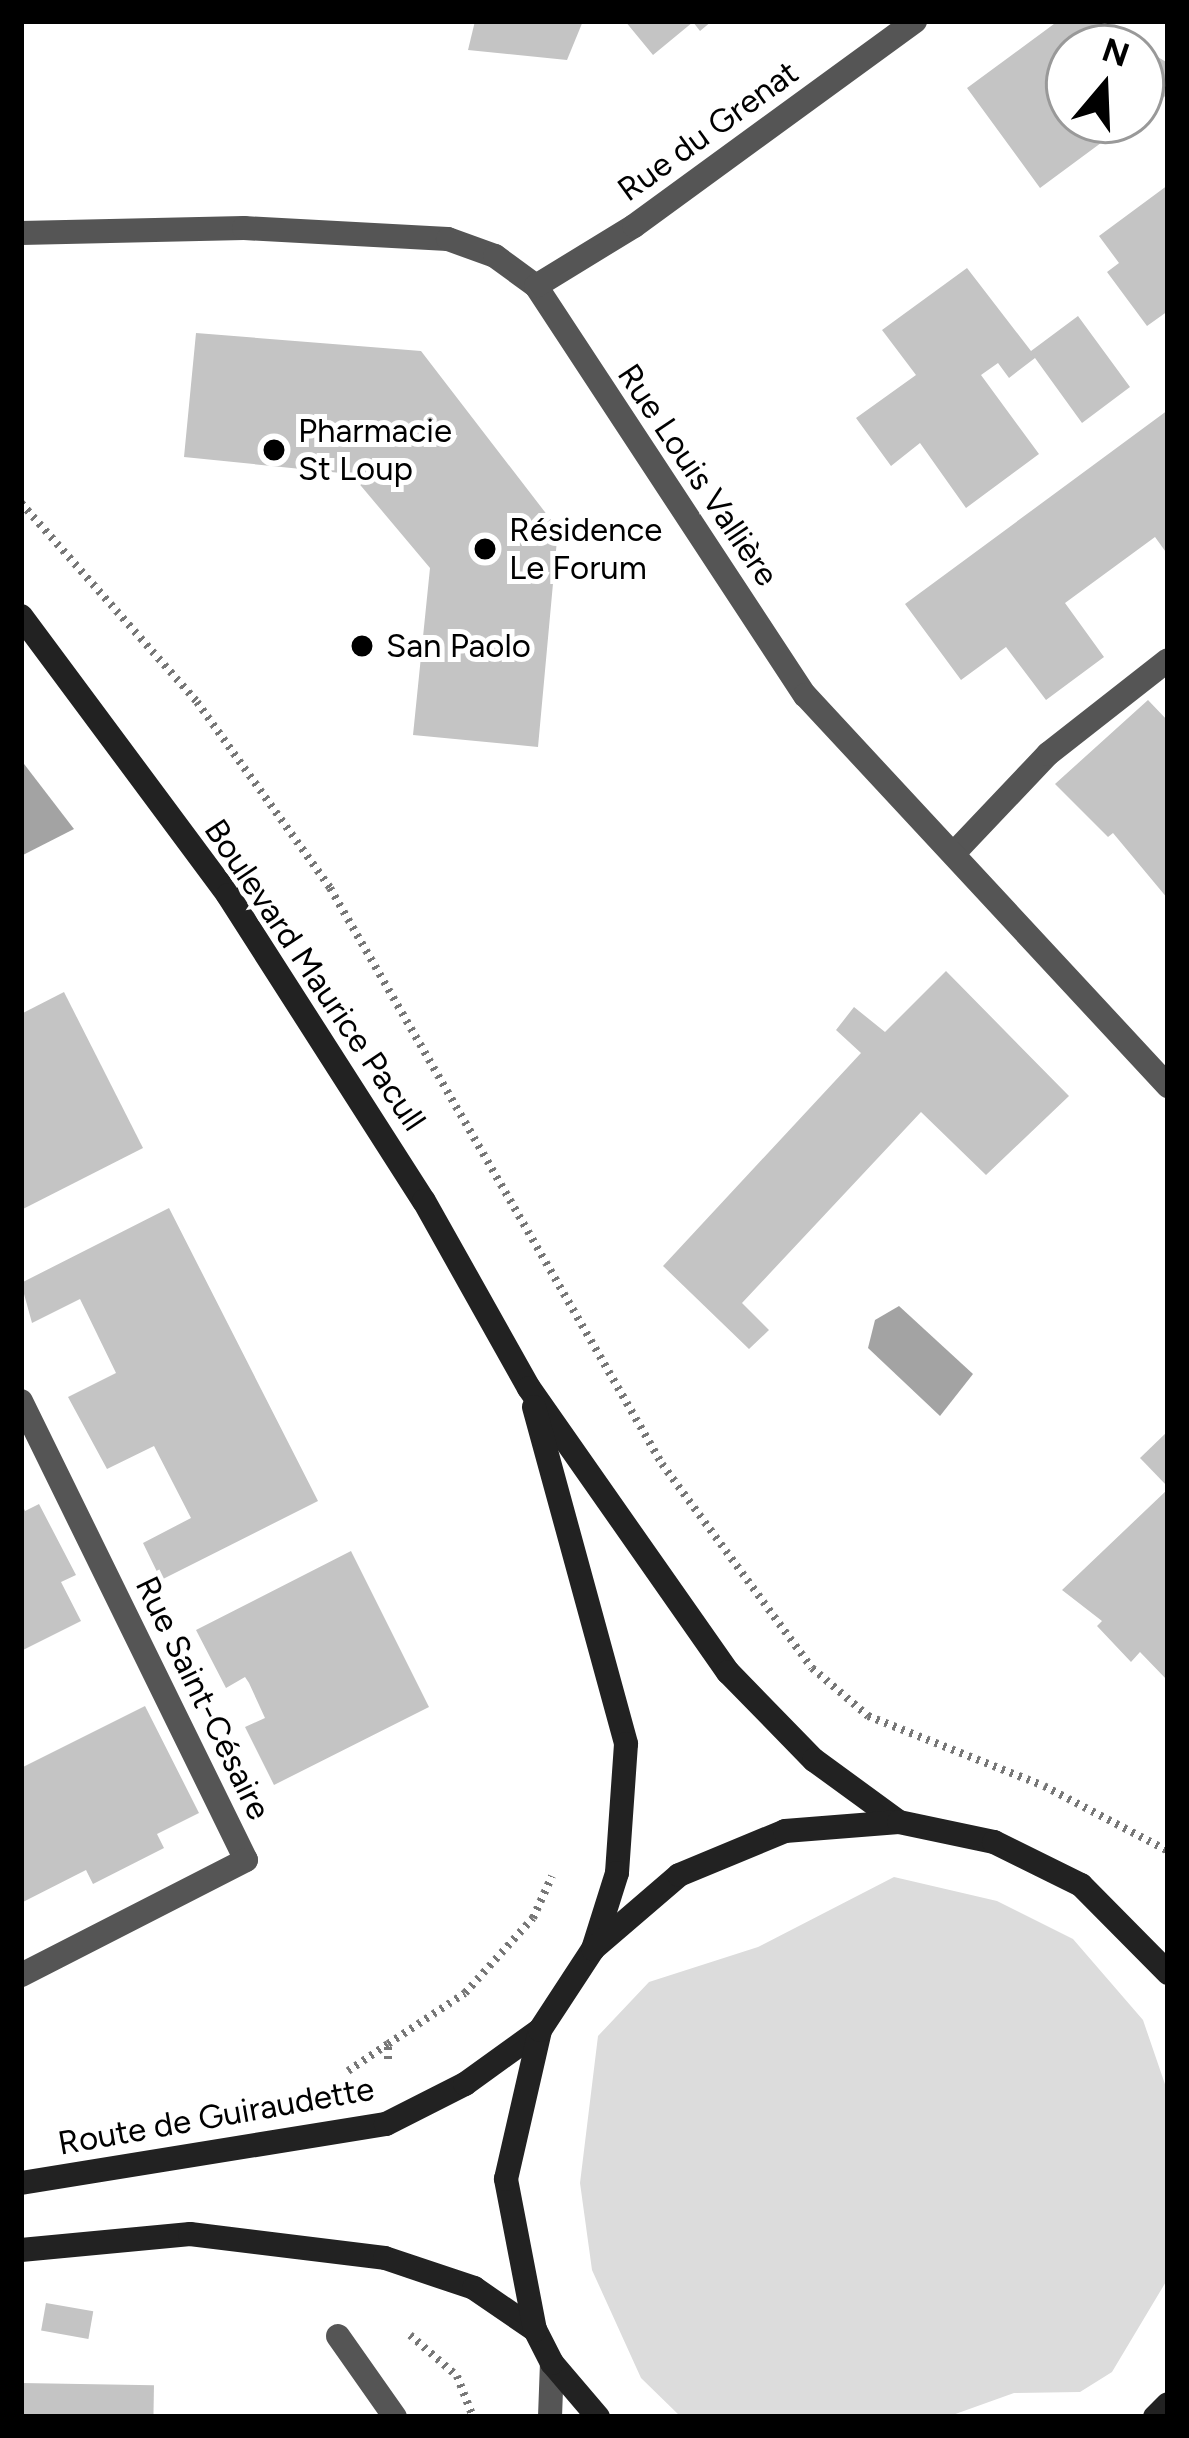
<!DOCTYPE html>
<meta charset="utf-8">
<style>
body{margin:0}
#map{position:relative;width:1189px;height:2438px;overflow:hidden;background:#fff;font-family:Figtree,sans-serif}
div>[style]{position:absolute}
.green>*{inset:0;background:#dcdcdc}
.water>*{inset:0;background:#a3a3a3}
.building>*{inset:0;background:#c4c4c4;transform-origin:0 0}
.path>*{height:8px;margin-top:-4px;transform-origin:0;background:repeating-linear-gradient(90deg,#777 0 3px,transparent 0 9px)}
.lane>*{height:24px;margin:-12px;padding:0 12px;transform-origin:12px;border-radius:12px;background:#555}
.street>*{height:24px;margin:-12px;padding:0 12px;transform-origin:12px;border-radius:12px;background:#555}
.secondary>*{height:24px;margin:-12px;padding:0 12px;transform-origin:12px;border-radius:12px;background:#222}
.dots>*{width:33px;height:33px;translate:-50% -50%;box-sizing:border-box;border:6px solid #fff;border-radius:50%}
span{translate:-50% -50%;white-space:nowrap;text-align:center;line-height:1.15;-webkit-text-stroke:10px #fff;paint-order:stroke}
.street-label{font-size:33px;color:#000}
.poi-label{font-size:33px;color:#000}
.left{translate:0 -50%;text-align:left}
.frame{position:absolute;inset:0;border:24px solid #000;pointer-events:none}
.north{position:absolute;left:1045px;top:24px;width:120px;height:120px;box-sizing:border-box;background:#fff;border:3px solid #999;border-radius:50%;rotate:19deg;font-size:33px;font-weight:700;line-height:48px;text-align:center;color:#000}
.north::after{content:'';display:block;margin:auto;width:42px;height:54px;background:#000;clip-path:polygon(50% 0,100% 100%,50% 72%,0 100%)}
</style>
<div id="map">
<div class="green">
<div style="clip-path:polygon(894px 1877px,997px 1901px,1073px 1939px,1143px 2020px,1168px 2093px,1167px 2280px,1112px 2372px,1080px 2392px,1014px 2393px,947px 2417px,681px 2417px,641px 2378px,592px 2270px,580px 2183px,598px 2036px,649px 1982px,758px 1947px)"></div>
</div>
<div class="water">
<div style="clip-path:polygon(21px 760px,74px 829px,21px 856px)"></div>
<div style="clip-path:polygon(899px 1306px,973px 1374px,940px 1416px,868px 1348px,875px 1320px)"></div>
</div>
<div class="building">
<div style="clip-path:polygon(475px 21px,583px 21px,567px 60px,468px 50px)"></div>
<div style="clip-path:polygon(625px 21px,712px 21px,700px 31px,693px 22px,653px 55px)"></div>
<div style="clip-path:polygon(1058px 21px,1096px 21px,1168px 63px,1168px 94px,1141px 114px,1141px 48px,1069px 48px,1069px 120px,1132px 120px,1040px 188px,967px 88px)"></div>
<div style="clip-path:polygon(1168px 185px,1168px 311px,1147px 326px,1107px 272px,1119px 263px,1099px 236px)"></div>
<div style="clip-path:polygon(967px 268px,1031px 351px,1078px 316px,1130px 387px,1082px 423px,1035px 358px,1009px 378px,998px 363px,981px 375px,1039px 454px,966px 508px,920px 443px,891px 466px,856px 418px,916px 375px,882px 330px)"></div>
<div style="clip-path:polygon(196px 333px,421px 351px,558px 529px,538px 747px,413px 735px,430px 568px,351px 474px,184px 457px)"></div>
<div style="clip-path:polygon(1168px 410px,1168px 555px,1155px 537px,1065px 603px,1104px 657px,1046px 700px,1006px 647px,961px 680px,905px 604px)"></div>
<div style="clip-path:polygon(1148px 700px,1168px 721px,1168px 899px,1113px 833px,1108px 837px,1055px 784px)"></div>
<div style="clip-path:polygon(946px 971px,1069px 1096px,986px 1175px,921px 1112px,742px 1303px,769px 1330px,749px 1349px,663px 1266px,861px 1053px,836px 1030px,854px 1007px,885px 1032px)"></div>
<div style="clip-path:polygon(64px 992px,143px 1148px,21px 1210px,21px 1014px)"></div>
<div style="clip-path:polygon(169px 1208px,318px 1501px,161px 1580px,143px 1543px,191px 1518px,154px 1446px,107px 1469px,68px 1397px,116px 1373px,80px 1299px,32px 1323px,21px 1283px)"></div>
<div style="clip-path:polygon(1168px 1431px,1168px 1487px,1140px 1458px)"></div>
<div style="clip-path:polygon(1168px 1489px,1168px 1681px,1140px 1652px,1131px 1662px,1097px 1626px,1102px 1621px,1062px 1590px)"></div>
<div style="clip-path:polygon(21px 1502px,25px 1511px,39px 1504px,76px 1575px,61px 1582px,81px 1621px,21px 1651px)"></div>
<div style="clip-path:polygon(351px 1551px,429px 1707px,274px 1785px,245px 1727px,265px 1718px,249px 1683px,245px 1677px,226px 1688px,196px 1630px)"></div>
<div style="clip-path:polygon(145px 1706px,199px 1813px,157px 1834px,164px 1848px,93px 1884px,86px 1870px,21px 1903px,21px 1768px)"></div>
<div style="left:46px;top:2303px;width:48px;height:28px;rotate:10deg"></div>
<div style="left:21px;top:2383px;width:133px;height:34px;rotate:1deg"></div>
</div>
<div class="path">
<div style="left:21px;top:503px;width:266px;rotate:48.5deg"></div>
<div style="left:197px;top:702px;width:229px;rotate:54.4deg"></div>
<div style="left:330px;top:888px;width:665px;rotate:60.04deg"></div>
<div style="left:662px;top:1464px;width:253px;rotate:53.7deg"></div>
<div style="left:812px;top:1668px;width:74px;rotate:40.6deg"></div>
<div style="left:868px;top:1716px;width:189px;rotate:21.7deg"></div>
<div style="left:1044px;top:1786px;width:140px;rotate:27.7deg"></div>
<div style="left:388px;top:2059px;width:15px;rotate:-90deg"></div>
<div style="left:388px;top:2044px;width:92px;rotate:-33.5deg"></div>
<div style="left:465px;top:1993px;width:101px;rotate:-47.8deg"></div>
<div style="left:533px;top:1918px;width:46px;rotate:-65.7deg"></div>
<div style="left:348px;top:2071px;width:48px;rotate:-34deg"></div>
<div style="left:410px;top:2335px;width:62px;rotate:41.1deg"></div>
<div style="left:457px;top:2376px;width:44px;rotate:68.7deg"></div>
</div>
<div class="lane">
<div style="left:956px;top:851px;width:134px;rotate:-46.5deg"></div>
<div style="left:1048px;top:754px;width:152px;rotate:-38.1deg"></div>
<div style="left:338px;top:2336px;width:99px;rotate:54.9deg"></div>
</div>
<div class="street">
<div style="left:21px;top:233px;width:223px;rotate:-1.3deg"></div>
<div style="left:244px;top:228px;width:204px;rotate:3.1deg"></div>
<div style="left:448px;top:239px;width:50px;rotate:19.9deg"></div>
<div style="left:495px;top:256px;width:51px;rotate:36.2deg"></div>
<div style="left:536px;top:286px;width:490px;rotate:56.7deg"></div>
<div style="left:805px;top:695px;width:534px;rotate:47.13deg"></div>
<div style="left:536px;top:286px;width:115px;rotate:-31.5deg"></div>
<div style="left:634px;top:226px;width:348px;rotate:-36.1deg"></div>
<div style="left:21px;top:1401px;width:511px;rotate:63.89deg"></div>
<div style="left:246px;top:1860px;width:253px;rotate:152.9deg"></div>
<div style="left:550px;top:2417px;width:54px;rotate:-87.9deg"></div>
</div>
<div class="secondary">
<div style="left:21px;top:616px;width:347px;rotate:53.4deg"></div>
<div style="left:228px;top:895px;width:363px;rotate:57.4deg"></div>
<div style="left:424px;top:1201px;width:214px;rotate:60.7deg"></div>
<div style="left:529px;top:1388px;width:347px;rotate:55deg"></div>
<div style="left:728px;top:1672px;width:123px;rotate:45.7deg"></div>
<div style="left:814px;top:1760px;width:105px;rotate:36.1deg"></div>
<div style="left:534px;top:1407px;width:349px;rotate:74.7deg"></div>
<div style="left:626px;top:1744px;width:129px;rotate:94deg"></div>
<div style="left:617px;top:1873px;width:80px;rotate:107.5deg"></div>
<div style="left:21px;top:2183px;width:370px;rotate:-9.2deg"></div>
<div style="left:386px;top:2124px;width:89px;rotate:-26.9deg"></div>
<div style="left:465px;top:2084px;width:92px;rotate:-35.8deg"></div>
<div style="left:21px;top:2250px;width:170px;rotate:-5.4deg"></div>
<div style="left:190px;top:2234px;width:196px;rotate:7deg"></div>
<div style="left:385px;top:2258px;width:94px;rotate:18.6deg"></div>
<div style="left:474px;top:2288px;width:74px;rotate:34.5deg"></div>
<div style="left:598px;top:2417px;width:71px;rotate:-130.4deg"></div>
<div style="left:552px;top:2363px;width:37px;rotate:-117deg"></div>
<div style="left:535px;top:2330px;width:154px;rotate:-100.9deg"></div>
<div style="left:506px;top:2179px;width:153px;rotate:-77.1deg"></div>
<div style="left:540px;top:2030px;width:97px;rotate:-56.8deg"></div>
<div style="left:593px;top:1949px;width:113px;rotate:-40.7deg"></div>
<div style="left:679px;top:1875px;width:115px;rotate:-22.5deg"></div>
<div style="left:785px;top:1831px;width:114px;rotate:-4.5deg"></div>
<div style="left:899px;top:1822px;width:97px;rotate:11.9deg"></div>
<div style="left:994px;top:1842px;width:97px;rotate:26.3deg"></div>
<div style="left:1081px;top:1885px;width:124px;rotate:45.3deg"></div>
<div style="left:1155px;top:2417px;width:18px;rotate:-45deg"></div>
</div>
<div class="dots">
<div style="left:274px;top:450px;background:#000"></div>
<div style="left:485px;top:549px;background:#000"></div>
<div style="left:362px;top:646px;background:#000"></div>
</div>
<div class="street-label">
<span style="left:708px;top:131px;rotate:-36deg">Rue du Grenat</span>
<span style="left:698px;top:475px;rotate:56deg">Rue Louis Vallière</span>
<span style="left:315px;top:975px;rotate:56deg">Boulevard Maurice Pacull</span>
<span style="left:203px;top:1698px;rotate:64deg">Rue Saint-Césaire</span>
<span style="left:216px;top:2116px;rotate:-10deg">Route de Guiraudette</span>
</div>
<div class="poi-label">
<span class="left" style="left:298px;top:450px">Pharmacie<br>St Loup</span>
<span class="left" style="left:509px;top:549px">Résidence<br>Le Forum</span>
<span class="left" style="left:386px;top:646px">San Paolo</span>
</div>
<div class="frame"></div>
<div class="north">N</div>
</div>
